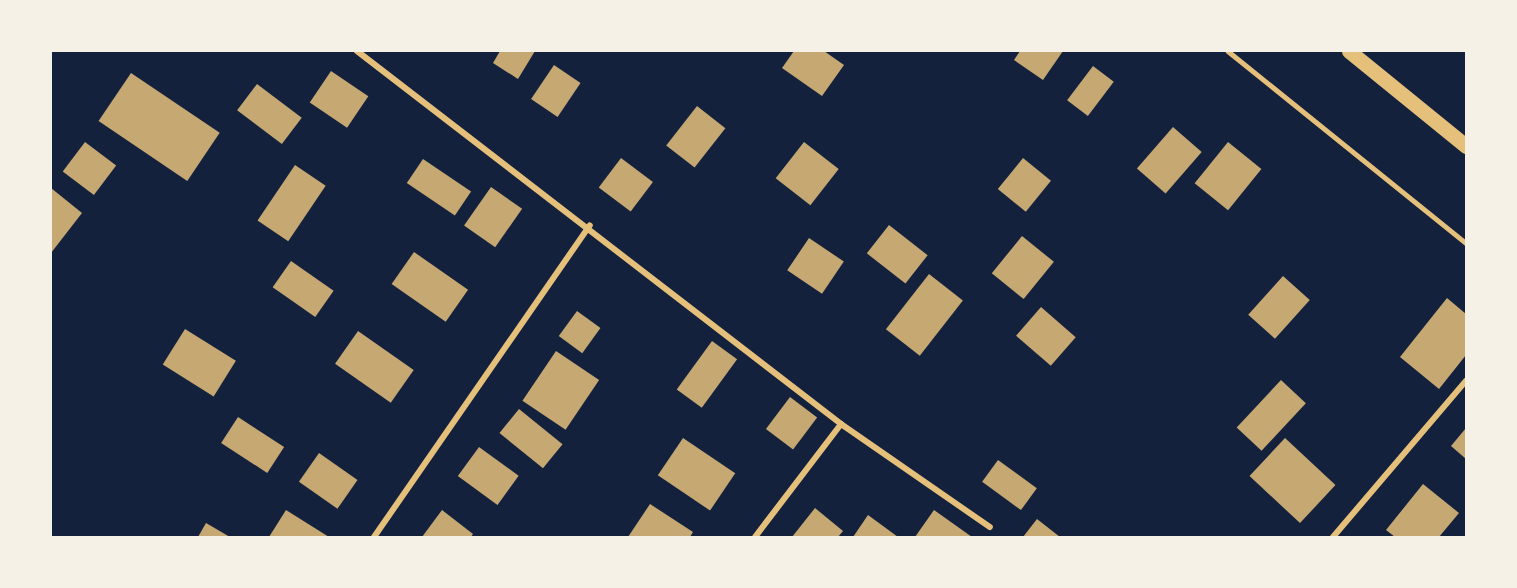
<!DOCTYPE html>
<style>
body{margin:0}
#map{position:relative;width:1517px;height:588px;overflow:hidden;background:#14213d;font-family:Ubuntu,sans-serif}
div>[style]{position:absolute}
.building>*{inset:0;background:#c6a872;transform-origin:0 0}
.service>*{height:4.5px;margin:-2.25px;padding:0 2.25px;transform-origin:2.25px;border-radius:2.25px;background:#e5c07b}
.minor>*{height:6px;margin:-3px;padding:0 3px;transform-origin:3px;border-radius:3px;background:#e5c07b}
.primary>*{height:15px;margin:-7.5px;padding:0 7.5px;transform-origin:7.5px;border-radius:7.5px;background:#e5c07b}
span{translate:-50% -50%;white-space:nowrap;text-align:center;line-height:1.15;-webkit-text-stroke:5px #f6f1e7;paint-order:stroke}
.frame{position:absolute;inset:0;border:52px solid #f6f1e7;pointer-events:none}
</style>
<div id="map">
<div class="building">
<div style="clip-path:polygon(500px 51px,535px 51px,518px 79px,493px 63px)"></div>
<div style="clip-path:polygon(794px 51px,824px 51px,844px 65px,822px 96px,782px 68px)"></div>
<div style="clip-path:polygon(1020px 51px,1063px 51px,1043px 80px,1014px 60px)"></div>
<div style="left:554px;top:65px;width:32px;height:41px;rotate:34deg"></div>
<div style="left:1093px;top:66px;width:26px;height:43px;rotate:37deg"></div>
<div style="left:331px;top:71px;width:45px;height:38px;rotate:34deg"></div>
<div style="left:131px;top:73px;width:107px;height:58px;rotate:34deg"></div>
<div style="left:257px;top:84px;width:56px;height:33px;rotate:37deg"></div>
<div style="left:697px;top:106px;width:36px;height:50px;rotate:38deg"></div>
<div style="left:1173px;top:127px;width:38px;height:55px;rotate:41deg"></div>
<div style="left:85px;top:142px;width:39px;height:37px;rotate:37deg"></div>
<div style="left:804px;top:142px;width:44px;height:46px;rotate:38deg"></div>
<div style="left:1228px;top:142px;width:43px;height:53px;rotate:39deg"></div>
<div style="left:621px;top:158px;width:40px;height:37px;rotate:37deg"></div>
<div style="left:1023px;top:158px;width:36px;height:40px;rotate:39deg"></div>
<div style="left:423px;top:159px;width:58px;height:29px;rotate:34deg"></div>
<div style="left:295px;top:165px;width:37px;height:67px;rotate:34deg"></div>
<div style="left:491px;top:187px;width:38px;height:47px;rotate:35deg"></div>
<div style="clip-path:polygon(51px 188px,82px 213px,51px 253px)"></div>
<div style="left:889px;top:225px;width:49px;height:36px;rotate:38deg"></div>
<div style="left:1022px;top:236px;width:41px;height:48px;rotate:39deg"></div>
<div style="left:809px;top:238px;width:42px;height:39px;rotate:34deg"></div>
<div style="left:414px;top:252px;width:66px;height:39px;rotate:35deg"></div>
<div style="left:291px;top:261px;width:52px;height:32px;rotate:35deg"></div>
<div style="left:929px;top:274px;width:43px;height:70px;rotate:38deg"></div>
<div style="left:1283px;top:276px;width:36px;height:52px;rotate:42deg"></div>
<div style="clip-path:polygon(1447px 298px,1466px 314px,1466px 355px,1439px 389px,1400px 357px)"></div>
<div style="left:1041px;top:307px;width:46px;height:38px;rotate:41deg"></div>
<div style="left:577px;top:311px;width:29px;height:31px;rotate:36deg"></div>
<div style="left:185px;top:329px;width:60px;height:42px;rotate:32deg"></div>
<div style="left:358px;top:331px;width:68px;height:40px;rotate:35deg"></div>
<div style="left:712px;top:341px;width:31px;height:60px;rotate:36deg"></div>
<div style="left:556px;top:351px;width:52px;height:60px;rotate:34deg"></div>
<div style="left:1281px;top:380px;width:34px;height:65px;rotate:43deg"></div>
<div style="left:790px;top:397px;width:34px;height:40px;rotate:37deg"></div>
<div style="left:519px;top:409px;width:56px;height:31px;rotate:39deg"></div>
<div style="left:238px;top:417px;width:55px;height:31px;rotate:33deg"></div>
<div style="clip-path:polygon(1466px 428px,1466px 459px,1451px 446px)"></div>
<div style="left:683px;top:438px;width:63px;height:45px;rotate:34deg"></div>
<div style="left:1285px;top:438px;width:69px;height:52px;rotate:43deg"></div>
<div style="left:479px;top:447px;width:49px;height:36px;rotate:36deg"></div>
<div style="left:319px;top:453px;width:47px;height:35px;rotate:35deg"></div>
<div style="left:998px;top:460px;width:48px;height:27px;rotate:36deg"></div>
<div style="clip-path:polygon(1423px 484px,1459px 513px,1439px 537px,1395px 537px,1386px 530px)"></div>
<div style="clip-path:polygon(650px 504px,693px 532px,690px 537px,628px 537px)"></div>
<div style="clip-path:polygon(815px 508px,843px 531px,838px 537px,792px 537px)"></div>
<div style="clip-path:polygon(286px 510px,329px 537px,269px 537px)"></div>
<div style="clip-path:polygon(442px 510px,473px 534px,471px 537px,422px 537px)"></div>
<div style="clip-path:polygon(934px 510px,972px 537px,915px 537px)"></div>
<div style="clip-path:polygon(868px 515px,898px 537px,853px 537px)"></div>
<div style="clip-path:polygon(1037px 519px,1060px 537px,1023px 537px)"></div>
<div style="clip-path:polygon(206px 523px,230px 537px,198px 537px)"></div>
</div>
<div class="service">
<div style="left:1228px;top:51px;width:306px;rotate:38.9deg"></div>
</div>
<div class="minor">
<div style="left:357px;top:51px;width:611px;rotate:37.62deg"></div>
<div style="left:841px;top:424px;width:181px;rotate:34.7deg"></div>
<div style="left:374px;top:537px;width:379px;rotate:-55.3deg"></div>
<div style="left:755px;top:537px;width:142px;rotate:-52.7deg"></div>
<div style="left:1333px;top:537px;width:205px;rotate:-49.6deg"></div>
</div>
<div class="primary">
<div style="left:1349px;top:51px;width:151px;rotate:39.1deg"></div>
</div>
<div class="frame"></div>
</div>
